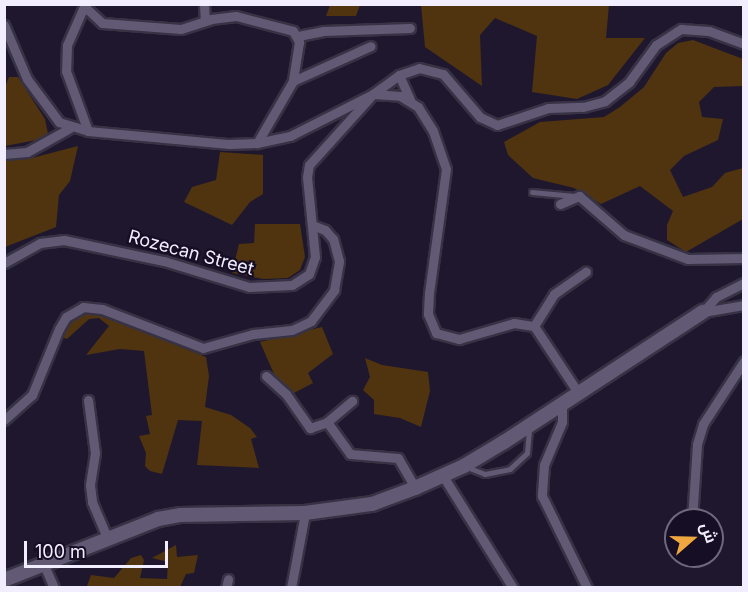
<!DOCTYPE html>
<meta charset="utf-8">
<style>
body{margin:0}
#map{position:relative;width:748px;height:592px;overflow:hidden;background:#1f172e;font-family:Inter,Cairo,sans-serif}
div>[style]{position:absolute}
.green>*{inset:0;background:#4f340f}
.roads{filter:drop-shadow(2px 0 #383245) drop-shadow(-2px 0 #383245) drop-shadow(0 2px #383245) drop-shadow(0 -2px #383245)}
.lane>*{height:4.5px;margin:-2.25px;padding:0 2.25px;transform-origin:2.25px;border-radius:2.25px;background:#625a75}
.street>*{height:9px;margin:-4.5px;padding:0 4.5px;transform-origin:4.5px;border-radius:4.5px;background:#625a75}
.secondary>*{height:14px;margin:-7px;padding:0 7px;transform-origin:7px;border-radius:7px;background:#625a75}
span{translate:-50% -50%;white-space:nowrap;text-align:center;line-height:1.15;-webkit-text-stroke:4.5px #160e24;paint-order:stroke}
.street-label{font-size:18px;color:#f3eeff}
.frame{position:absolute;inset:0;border:6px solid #f3eeff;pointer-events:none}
.north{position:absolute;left:664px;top:508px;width:60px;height:60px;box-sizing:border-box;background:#160e24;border:2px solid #6e687c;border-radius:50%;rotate:70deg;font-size:16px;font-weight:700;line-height:24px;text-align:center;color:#f3eeff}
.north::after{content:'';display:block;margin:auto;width:21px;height:27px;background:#f0a63f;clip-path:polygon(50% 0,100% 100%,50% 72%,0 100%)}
.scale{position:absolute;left:24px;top:541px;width:144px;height:27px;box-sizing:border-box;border:3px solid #f3eeff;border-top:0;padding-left:8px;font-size:18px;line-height:21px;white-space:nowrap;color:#f3eeff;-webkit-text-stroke:4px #160e24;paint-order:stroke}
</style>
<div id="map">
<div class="green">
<div style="clip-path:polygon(330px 5px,330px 4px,360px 5px,356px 16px,326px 16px)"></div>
<div style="clip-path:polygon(421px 5px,609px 5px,606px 38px,645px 38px,608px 85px,577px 99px,532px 92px,537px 36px,495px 18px,480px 35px,482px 86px,425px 47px)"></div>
<div style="clip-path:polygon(693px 40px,743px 59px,743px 86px,714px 87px,699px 102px,702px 117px,723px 119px,718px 140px,684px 156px,670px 170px,683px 197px,712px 187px,725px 173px,743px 168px,743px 219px,686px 252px,667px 240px,667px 225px,673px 211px,640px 186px,601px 204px,574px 188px,533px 178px,508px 155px,504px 142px,540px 122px,604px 117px,620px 107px,644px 87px,666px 53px,678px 43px)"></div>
<div style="clip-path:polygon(9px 77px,18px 77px,45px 119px,48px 134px,42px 139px,5px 146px,5px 87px)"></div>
<div style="clip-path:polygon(78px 146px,70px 181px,59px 195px,56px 227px,5px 247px,5px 159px,28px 159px)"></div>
<div style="clip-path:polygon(220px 152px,263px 155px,263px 194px,250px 202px,232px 225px,184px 202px,192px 187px,216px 180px)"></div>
<div style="clip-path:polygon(255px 224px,300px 224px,305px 257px,300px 270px,288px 278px,264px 279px,232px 273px,239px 244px,254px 243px)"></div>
<div style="clip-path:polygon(90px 311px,206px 357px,209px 376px,205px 407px,231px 415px,250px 428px,257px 437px,251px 439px,259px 468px,197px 465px,202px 421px,178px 420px,162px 474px,150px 471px,145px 466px,146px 453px,139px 436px,150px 434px,146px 416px,152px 415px,144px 351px,120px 349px,86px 355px,109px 326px,99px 318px,89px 319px,67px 339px,59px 336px,69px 321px,80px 312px)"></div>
<div style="clip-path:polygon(322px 327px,333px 354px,308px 373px,313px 383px,292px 394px,274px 374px,260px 342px)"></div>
<div style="clip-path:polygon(365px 358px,382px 365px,428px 372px,430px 391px,421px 427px,400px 418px,374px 414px,374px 400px,363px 390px,370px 377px)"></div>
<div style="clip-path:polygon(176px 545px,177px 557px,198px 555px,194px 573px,186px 574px,180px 587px,87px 586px,91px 575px,114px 578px,131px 558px,141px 555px,144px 560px,140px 578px,167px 579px,168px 562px,152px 558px)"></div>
</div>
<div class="roads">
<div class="lane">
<div style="left:532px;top:192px;width:42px;rotate:5.4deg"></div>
<div style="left:467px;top:467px;width:19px;rotate:21deg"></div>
<div style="left:485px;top:474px;width:25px;rotate:-11deg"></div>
<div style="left:510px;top:469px;width:23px;rotate:-43deg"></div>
<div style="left:527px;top:453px;width:25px;rotate:-85deg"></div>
</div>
<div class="street">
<div style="left:85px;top:4px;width:45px;rotate:113.7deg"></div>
<div style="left:67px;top:45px;width:26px;rotate:92deg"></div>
<div style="left:66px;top:71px;width:64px;rotate:69.9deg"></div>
<div style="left:204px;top:4px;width:17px;rotate:87deg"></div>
<div style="left:85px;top:7px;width:23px;rotate:43deg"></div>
<div style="left:102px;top:23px;width:79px;rotate:4.3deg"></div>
<div style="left:181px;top:29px;width:32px;rotate:-18deg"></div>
<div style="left:211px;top:19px;width:25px;rotate:-7deg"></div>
<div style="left:236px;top:16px;width:59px;rotate:14.7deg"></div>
<div style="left:293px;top:31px;width:13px;rotate:61deg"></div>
<div style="left:299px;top:42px;width:39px;rotate:99deg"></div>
<div style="left:293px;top:81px;width:72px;rotate:120.1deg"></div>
<div style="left:4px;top:25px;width:59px;rotate:66.9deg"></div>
<div style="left:27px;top:79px;width:54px;rotate:53.3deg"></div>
<div style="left:59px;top:122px;width:30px;rotate:17deg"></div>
<div style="left:88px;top:131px;width:142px;rotate:5.3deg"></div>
<div style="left:229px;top:144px;width:28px;rotate:-2deg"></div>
<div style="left:257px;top:143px;width:34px;rotate:-12deg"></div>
<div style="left:290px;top:136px;width:93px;rotate:-26.8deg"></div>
<div style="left:373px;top:94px;width:32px;rotate:-36deg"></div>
<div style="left:399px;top:75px;width:21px;rotate:-19deg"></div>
<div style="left:419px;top:68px;width:25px;rotate:14deg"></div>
<div style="left:443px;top:74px;width:57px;rotate:49.3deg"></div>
<div style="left:480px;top:117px;width:19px;rotate:25deg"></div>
<div style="left:497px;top:125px;width:54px;rotate:-18.4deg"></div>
<div style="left:548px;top:108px;width:35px;rotate:-2deg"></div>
<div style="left:583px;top:107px;width:23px;rotate:-15deg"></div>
<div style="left:605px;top:101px;width:31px;rotate:-38deg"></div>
<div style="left:629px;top:82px;width:46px;rotate:-53.9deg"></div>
<div style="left:656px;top:45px;width:30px;rotate:-33deg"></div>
<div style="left:681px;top:29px;width:28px;rotate:4deg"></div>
<div style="left:709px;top:31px;width:37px;rotate:20deg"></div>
<div style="left:298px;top:36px;width:25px;rotate:-11deg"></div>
<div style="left:323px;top:31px;width:87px;rotate:-2deg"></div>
<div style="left:399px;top:75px;width:27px;rotate:66deg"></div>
<div style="left:293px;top:81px;width:85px;rotate:-24.2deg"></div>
<div style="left:373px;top:94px;width:27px;rotate:4deg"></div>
<div style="left:400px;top:96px;width:21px;rotate:31deg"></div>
<div style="left:418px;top:107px;width:28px;rotate:58deg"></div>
<div style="left:433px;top:131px;width:40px;rotate:71.1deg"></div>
<div style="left:446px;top:169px;width:125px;rotate:97.8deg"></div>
<div style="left:429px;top:293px;width:21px;rotate:93deg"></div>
<div style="left:428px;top:314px;width:21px;rotate:67deg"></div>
<div style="left:436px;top:333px;width:24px;rotate:15deg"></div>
<div style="left:459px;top:339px;width:57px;rotate:-16.2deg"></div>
<div style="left:514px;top:323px;width:20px;rotate:9deg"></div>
<div style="left:534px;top:326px;width:78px;rotate:56.5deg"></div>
<div style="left:4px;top:154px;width:23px;rotate:-5deg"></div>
<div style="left:27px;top:152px;width:49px;rotate:-29.2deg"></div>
<div style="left:560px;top:204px;width:21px;rotate:-23deg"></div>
<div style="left:579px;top:196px;width:60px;rotate:40.9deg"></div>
<div style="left:624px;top:235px;width:68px;rotate:20.6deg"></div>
<div style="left:688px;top:259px;width:56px;rotate:-1deg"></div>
<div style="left:4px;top:263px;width:41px;rotate:-29.1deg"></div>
<div style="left:40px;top:243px;width:24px;rotate:-7deg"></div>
<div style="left:64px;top:240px;width:102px;rotate:11.9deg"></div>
<div style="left:164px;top:261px;width:89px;rotate:17deg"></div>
<div style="left:249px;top:287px;width:43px;rotate:-2.7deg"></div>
<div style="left:292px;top:285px;width:20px;rotate:-33deg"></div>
<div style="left:309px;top:274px;width:18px;rotate:-71deg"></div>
<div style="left:315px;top:257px;width:80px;rotate:-95.7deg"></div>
<div style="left:307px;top:177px;width:12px;rotate:-81deg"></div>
<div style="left:309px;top:165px;width:96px;rotate:-48deg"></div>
<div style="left:703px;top:312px;width:20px;rotate:-49deg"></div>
<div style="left:716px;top:297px;width:31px;rotate:-27deg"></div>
<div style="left:703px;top:312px;width:42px;rotate:-9.7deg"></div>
<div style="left:534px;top:326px;width:38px;rotate:-58deg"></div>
<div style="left:554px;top:294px;width:39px;rotate:-35deg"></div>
<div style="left:266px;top:376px;width:27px;rotate:42deg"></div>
<div style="left:286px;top:394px;width:42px;rotate:54.8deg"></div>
<div style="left:310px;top:428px;width:18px;rotate:-19deg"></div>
<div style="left:327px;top:422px;width:33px;rotate:-40deg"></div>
<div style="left:88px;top:400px;width:53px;rotate:82.5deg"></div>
<div style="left:95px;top:453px;width:32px;rotate:99deg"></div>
<div style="left:90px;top:485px;width:17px;rotate:83deg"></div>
<div style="left:92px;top:502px;width:38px;rotate:67deg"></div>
<div style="left:562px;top:401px;width:21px;rotate:90deg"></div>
<div style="left:562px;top:422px;width:47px;rotate:112.7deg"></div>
<div style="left:544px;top:465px;width:31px;rotate:94deg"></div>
<div style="left:542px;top:496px;width:102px;rotate:63.9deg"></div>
<div style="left:4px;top:420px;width:38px;rotate:-42deg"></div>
<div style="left:32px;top:395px;width:71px;rotate:-67.8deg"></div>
<div style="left:59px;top:329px;width:14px;rotate:-60deg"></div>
<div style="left:66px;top:317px;width:20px;rotate:-30deg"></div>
<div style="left:83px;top:307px;width:19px;rotate:6deg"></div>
<div style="left:102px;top:309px;width:108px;rotate:21.1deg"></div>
<div style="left:203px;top:348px;width:52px;rotate:-15.6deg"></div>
<div style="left:253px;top:334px;width:39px;rotate:-6deg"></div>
<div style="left:292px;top:330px;width:21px;rotate:-25deg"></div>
<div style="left:311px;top:321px;width:39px;rotate:-53deg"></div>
<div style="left:334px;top:290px;width:29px;rotate:-80deg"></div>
<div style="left:339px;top:261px;width:23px;rotate:-105deg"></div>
<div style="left:333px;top:239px;width:12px;rotate:-132deg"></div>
<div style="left:325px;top:230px;width:14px;rotate:-159deg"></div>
<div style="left:327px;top:422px;width:39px;rotate:54deg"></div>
<div style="left:350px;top:454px;width:48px;rotate:4.8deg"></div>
<div style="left:398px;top:458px;width:34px;rotate:60deg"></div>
<div style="left:443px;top:476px;width:132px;rotate:58deg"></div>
<div style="left:692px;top:520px;width:76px;rotate:-86.2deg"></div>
<div style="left:697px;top:444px;width:21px;rotate:-73deg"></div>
<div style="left:703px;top:424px;width:75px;rotate:-56.9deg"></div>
<div style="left:43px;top:563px;width:27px;rotate:66deg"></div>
<div style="left:226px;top:588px;width:9px;rotate:-77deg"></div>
<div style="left:291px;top:588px;width:76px;rotate:-79.4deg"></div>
</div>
<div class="secondary">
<div style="left:4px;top:580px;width:166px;rotate:-21.6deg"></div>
<div style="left:158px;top:519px;width:22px;rotate:-10deg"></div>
<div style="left:180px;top:515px;width:125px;rotate:-0.9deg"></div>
<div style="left:305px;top:513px;width:68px;rotate:-7.7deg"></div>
<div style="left:372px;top:504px;width:46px;rotate:-20.4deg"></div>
<div style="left:415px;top:488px;width:54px;rotate:-24.2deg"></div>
<div style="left:464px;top:466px;width:47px;rotate:-31deg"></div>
<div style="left:504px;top:442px;width:238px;rotate:-33.2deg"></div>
</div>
</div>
<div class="street-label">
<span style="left:191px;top:253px;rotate:15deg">Rozecan Street</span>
</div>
<div class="frame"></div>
<div class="north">ش</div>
<div class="scale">100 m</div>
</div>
